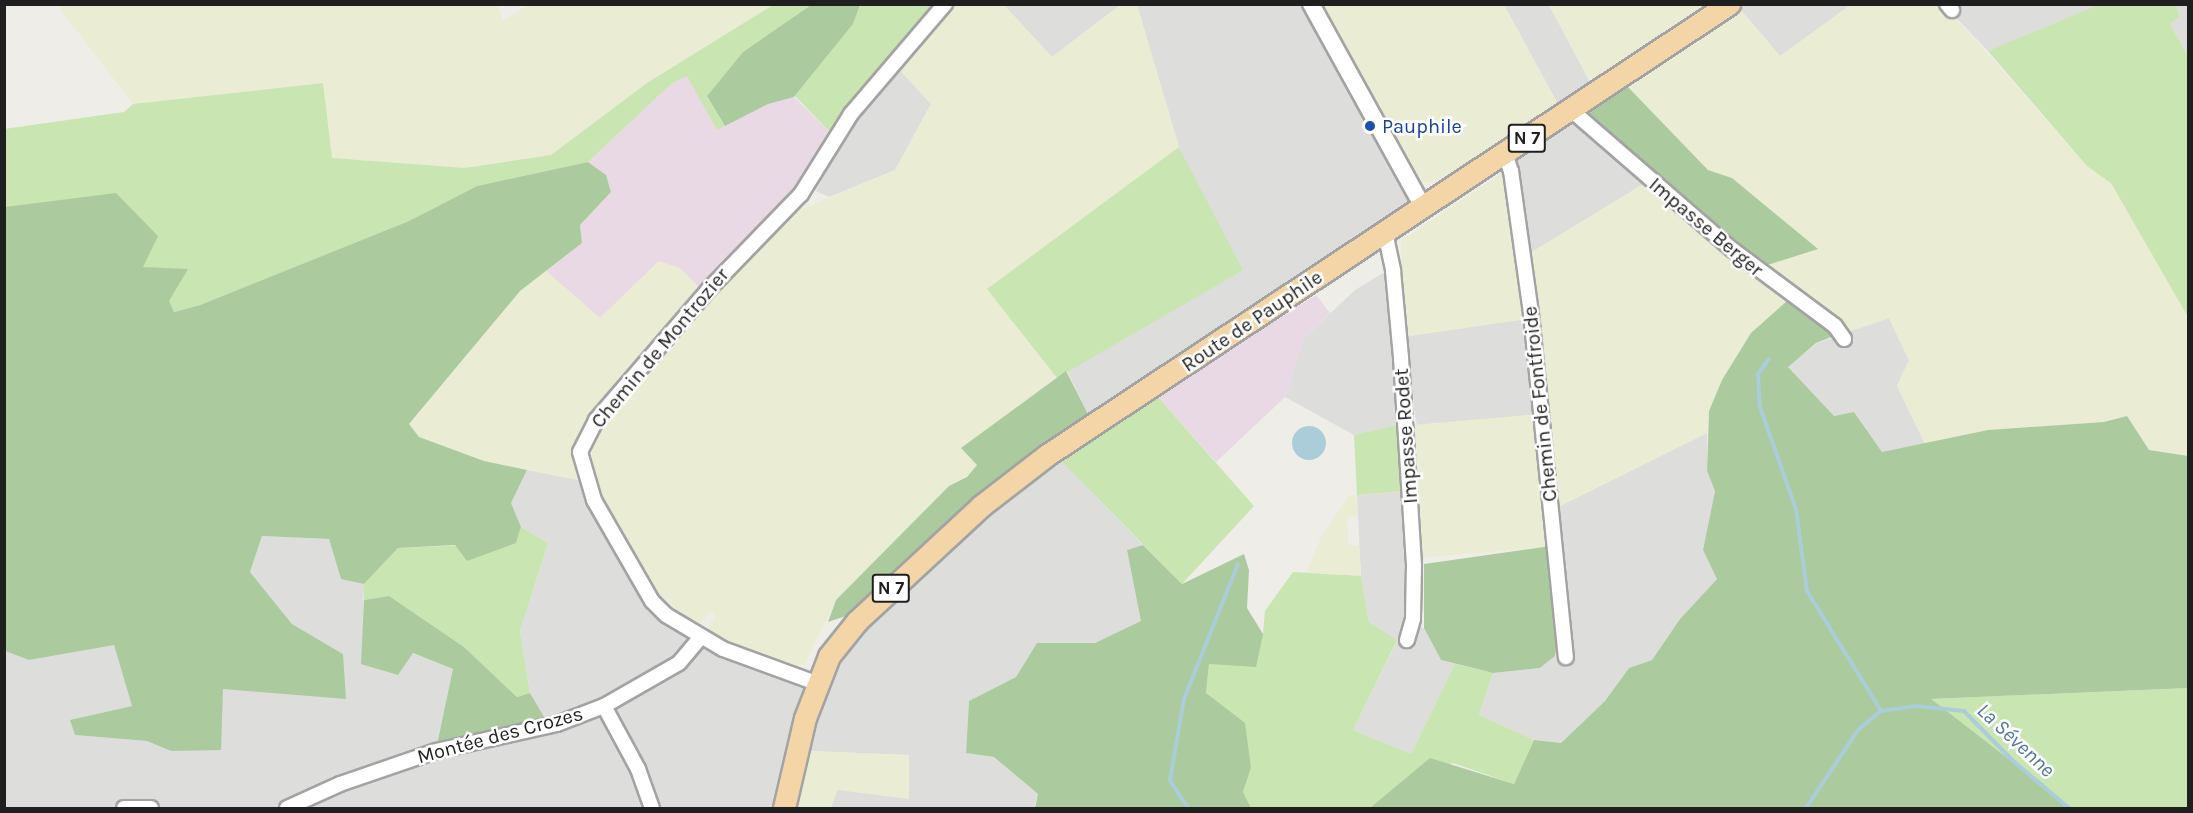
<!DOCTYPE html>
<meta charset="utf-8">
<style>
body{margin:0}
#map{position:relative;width:2193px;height:813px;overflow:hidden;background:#efede7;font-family:Karla,sans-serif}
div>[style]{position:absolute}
.residential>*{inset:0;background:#dddddc;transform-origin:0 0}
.industrial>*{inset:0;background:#e8d9e5}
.farmland>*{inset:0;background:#eaecd4;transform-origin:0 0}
.grass>*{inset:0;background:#c9e5b1}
.forest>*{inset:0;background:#abcb9f}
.water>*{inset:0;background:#abcdd9}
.round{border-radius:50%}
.stream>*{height:4px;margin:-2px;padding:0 2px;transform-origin:2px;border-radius:2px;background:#abcdd9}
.roads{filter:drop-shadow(2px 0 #a3a3a3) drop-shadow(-2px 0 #a3a3a3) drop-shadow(0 2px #a3a3a3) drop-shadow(0 -2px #a3a3a3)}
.minor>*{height:14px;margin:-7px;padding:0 7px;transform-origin:7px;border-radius:7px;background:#fff}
.tertiary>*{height:16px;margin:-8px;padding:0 8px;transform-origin:8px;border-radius:8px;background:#fff}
.primary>*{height:21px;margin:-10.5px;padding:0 10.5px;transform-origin:10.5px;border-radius:10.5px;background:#f4d5a7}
.dots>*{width:16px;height:16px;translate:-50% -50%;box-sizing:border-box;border:3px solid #fff;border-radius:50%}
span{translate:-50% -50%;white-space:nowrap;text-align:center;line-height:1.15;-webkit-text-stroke:5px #fff;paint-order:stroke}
.shield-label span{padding:2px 4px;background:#fff;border:2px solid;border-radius:4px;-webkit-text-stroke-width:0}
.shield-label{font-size:18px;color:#1f1f1f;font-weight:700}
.transit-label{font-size:20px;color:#164399}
.left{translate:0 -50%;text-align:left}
.street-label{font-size:20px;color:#1f1f1f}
.water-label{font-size:21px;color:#5176a0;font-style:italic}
.frame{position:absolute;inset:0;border:6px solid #1f1f1f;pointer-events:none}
</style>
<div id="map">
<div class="residential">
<div style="clip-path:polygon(1747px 4px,1850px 4px,1852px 7px,1780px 56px,1740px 9px)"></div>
<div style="clip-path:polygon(1004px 5px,1120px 5px,1052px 57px)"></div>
<div style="clip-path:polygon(1137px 5px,1303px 5px,1408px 195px,1407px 207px,1089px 416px,1067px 371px,1242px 270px,1179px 147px)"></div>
<div style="clip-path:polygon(1504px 5px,1549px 5px,1590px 82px,1558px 104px)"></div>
<div style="clip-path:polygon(1944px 5px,2101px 5px,1988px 51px)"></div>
<div style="clip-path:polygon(2176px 5px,2188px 5px,2188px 56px,2170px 24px,2180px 17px)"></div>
<div style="clip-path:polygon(898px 68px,931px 104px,895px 170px,829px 197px,816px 191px,845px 130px)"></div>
<div style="clip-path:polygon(1574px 120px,1645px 183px,1527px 255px,1512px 161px)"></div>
<div style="clip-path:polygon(1388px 270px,1401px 424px,1354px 435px,1285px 397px,1304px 338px,1355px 290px)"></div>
<div style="clip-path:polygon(1889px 318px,1909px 360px,1897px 386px,1925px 444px,1882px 452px,1854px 412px,1834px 416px,1787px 367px,1817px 343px)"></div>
<div style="left:1526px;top:319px;width:96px;height:123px;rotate:82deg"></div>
<div style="clip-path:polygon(1707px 433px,1707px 471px,1715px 491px,1703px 550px,1717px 579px,1680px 619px,1652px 660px,1629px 668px,1605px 701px,1561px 743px,1534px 740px,1479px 715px,1493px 673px,1540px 668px,1555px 656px,1572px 658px,1556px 508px)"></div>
<div style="clip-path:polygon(1058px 458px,1143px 545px,1127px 550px,1142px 621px,1095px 643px,1037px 644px,1016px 677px,969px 701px,966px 753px,994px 757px,1038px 794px,1034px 808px,831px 808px,837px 790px,909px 755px,809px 751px,824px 695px,852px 636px,937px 554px)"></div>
<div style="clip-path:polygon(527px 470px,578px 480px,638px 592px,676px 632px,707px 650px,803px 688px,776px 808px,5px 808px,5px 651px,29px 660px,114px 644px,132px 706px,71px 720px,75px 735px,147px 741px,171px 751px,223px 689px,343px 654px,292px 624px,250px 572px,262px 536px,329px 539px,341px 578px,364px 584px,362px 664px,412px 653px,453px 669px,469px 748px,551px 731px,530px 693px,520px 631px,548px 543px,521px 527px,511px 503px)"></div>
<div style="clip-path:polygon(1403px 491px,1410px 608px,1405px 625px,1424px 628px,1441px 660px,1455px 664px,1411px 754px,1353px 730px,1397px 641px,1369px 622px,1361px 576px,1357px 495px)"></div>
</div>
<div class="industrial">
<div style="clip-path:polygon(688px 75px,717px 130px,768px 103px,794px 97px,832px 134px,799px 189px,702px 290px,659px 261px,600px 318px,546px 271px,582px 243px,580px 225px,611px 192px,606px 175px,588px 162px,671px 84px)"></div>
<div style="clip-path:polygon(1316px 295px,1330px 313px,1304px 338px,1285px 397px,1216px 462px,1157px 396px)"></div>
</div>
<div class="farmland">
<div style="clip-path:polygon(498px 4px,503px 21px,528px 5px,773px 5px,647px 83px,551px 155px,465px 168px,332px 158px,322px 83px,133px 104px,57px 5px)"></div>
<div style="clip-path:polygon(952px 5px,1004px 5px,1052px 57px,1120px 5px,1137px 5px,1179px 147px,987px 289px,1057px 378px,961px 448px,977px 465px,967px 477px,949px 486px,836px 600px,805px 663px,798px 666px,704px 632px,716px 617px,711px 611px,696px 627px,657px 591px,600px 494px,591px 473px,592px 444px,600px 429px,708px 301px,782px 223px,797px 211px,895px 170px,931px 104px,898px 68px)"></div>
<div style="clip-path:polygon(1321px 5px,1504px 5px,1558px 104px,1439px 180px,1423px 183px)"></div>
<div style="clip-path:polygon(1549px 5px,1711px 5px,1590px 82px)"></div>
<div style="clip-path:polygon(1850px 5px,1944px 5px,2087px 166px,2111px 182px,2188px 317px,2188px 456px,2149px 451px,2127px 416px,2104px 422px,1988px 430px,1925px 444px,1897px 386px,1909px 360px,1889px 318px,1847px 332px,1761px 267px,1817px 249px,1732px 178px,1708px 170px,1627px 86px,1740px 9px,1780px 56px)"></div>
<div style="clip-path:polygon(1503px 172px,1508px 181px,1526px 319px,1404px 337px,1401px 241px)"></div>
<div style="clip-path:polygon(1645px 183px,1788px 300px,1751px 333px,1722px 380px,1709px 411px,1707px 433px,1556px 508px,1527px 255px)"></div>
<div style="clip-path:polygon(659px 261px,680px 268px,702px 290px,596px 407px,578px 432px,574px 460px,578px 480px,484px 461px,419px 437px,409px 425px,520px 291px,546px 271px,600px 318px)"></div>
<div style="left:1539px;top:414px;width:133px;height:130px;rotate:85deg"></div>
<div style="clip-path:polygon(1357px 495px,1358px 516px,1347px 517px,1348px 545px,1359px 546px,1361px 576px,1307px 572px,1321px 537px,1349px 496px)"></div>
<div style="clip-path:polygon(809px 751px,909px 755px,909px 799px,837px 790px,831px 808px,797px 808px)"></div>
</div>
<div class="grass">
<div style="clip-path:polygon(933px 4px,935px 8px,832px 134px,795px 96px,853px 24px,860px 5px)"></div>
<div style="clip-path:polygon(2101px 4px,2176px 5px,2180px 17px,2170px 24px,2188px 56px,2188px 317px,2111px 183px,2087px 166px,1988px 51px)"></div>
<div style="clip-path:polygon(773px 5px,811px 5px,743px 52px,707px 96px,725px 126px,717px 130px,687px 76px,671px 84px,588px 162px,477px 186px,409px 221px,200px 305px,173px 312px,142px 267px,19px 207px,5px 207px,4px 129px,124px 112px,133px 104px,323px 83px,332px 158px,465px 168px,551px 155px,647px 83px)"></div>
<div style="clip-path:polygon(1179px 147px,1243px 270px,1057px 378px,987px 289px)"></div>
<div style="clip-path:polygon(1157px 396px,1254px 506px,1182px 584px,1058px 458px)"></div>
<div style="clip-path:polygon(1401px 424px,1403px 491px,1357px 495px,1354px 435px)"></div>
<div style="clip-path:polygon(521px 527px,548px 543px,520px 631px,530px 693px,517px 697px,464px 647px,389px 596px,364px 600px,364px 584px,398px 548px,516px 543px)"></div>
<div style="clip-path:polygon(1293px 572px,1361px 576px,1369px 622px,1397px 640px,1353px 730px,1411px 754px,1455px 664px,1493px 673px,1479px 715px,1534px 740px,1514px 784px,1453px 763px,1397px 788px,1370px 808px,1251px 808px,1243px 792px,1251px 768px,1206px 693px,1209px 664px,1263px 634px,1265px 611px)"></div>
<div style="clip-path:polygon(2188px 688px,2188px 808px,2072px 808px,1930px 699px)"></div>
</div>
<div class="forest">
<div style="clip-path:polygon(811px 5px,860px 5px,853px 24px,794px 97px,768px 104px,725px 126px,707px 96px,743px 52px)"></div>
<div style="clip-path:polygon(1627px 86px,1708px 170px,1732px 178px,1818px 249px,1761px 267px,1591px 122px,1588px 114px)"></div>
<div style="clip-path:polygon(588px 162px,606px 175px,611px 192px,580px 225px,582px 243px,520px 291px,409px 424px,419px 437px,484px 461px,527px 470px,511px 503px,521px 527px,516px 543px,467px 561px,455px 545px,398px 548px,364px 584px,341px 579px,329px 539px,262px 536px,250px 572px,292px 624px,343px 654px,346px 699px,223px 689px,221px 750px,171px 751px,147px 741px,75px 735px,70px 720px,132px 706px,114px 645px,29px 660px,5px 651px,5px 207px,116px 193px,158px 236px,143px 267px,188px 269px,169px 301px,174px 312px,200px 305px,409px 221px,477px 186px)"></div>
<div style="clip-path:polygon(1788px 300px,1836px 335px,1816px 343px,1788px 367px,1834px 416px,1854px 412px,1882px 452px,1988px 430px,2104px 422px,2127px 416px,2149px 450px,2188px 456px,2188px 688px,1931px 699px,2072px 808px,1370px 808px,1430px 758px,1514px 784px,1534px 740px,1561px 743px,1605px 701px,1629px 668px,1652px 660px,1680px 619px,1717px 579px,1703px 550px,1715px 491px,1707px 471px,1709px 411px,1722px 380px,1751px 333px)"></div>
<div style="clip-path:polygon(1066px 371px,1089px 416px,959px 513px,846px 616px,828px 622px,836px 600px,949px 486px,967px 477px,977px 465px,961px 448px)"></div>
<div style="clip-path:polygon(1143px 545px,1182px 584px,1244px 554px,1249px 570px,1247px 608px,1263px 634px,1256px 667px,1209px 664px,1206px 693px,1245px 723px,1251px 768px,1243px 792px,1251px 808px,1035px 808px,1038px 794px,994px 757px,966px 753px,969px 701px,1016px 677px,1037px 643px,1095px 643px,1141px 621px,1127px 550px)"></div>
<div style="clip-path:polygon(1551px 546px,1559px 637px,1555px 656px,1540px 668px,1493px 673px,1441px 660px,1424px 628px,1424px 564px)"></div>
<div style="clip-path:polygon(389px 596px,464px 647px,517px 697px,530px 693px,547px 722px,437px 745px,453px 669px,413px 653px,398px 675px,361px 664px,364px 600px)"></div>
</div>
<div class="water">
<div class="round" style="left:1292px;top:426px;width:34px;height:34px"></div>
</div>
<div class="stream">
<div style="left:1769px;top:359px;width:19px;rotate:126deg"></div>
<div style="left:1758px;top:374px;width:33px;rotate:87deg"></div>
<div style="left:1760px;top:407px;width:108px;rotate:70.6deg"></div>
<div style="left:1796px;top:509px;width:83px;rotate:82.4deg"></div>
<div style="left:1807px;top:591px;width:141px;rotate:58.3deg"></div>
<div style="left:1188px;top:808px;width:33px;rotate:-123deg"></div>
<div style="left:1170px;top:780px;width:82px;rotate:-80.2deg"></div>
<div style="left:1184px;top:699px;width:145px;rotate:-68.2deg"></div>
<div style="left:1806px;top:808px;width:94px;rotate:-56.3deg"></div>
<div style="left:1858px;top:730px;width:30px;rotate:-40deg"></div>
<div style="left:1881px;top:711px;width:35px;rotate:-8deg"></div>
<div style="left:1916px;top:706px;width:48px;rotate:5.9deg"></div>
<div style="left:1964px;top:711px;width:70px;rotate:45.6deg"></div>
<div style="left:2013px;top:761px;width:73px;rotate:40deg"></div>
</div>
<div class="roads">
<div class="minor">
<div style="left:1947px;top:4px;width:8px;rotate:50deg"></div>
<div style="left:1570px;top:109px;width:216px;rotate:40.9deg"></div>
<div style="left:1733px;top:250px;width:127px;rotate:36.7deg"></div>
<div style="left:1835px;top:326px;width:16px;rotate:55deg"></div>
<div style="left:1505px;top:153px;width:19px;rotate:72deg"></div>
<div style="left:1511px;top:171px;width:144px;rotate:82deg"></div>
<div style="left:1531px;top:314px;width:345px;rotate:84.2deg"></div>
<div style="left:1385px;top:232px;width:40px;rotate:78deg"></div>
<div style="left:1393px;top:271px;width:87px;rotate:84.7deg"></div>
<div style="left:1401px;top:358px;width:207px;rotate:86.4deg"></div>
<div style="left:1414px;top:565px;width:54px;rotate:91.1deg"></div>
<div style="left:1413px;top:619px;width:22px;rotate:106deg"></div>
<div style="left:816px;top:683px;width:99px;rotate:-159.9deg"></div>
<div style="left:723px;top:649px;width:66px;rotate:-149.2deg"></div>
<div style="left:666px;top:615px;width:20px;rotate:-135deg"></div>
<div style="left:652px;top:601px;width:116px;rotate:-119.9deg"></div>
<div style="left:594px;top:500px;width:50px;rotate:-106.3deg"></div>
<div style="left:580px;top:452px;width:36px;rotate:-63deg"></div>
<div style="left:596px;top:420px;width:173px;rotate:-49.2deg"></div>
<div style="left:709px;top:289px;width:132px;rotate:-45.9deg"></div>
<div style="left:801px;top:194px;width:94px;rotate:-58deg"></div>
<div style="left:851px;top:114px;width:145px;rotate:-49.5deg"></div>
<div style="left:604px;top:706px;width:72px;rotate:61.6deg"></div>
<div style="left:638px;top:769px;width:41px;rotate:70.3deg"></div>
<div style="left:124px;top:808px;width:27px"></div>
<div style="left:287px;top:808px;width:58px;rotate:-24.4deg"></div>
<div style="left:340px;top:784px;width:102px;rotate:-19deg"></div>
<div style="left:436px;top:751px;width:124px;rotate:-12.6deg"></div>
<div style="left:557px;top:724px;width:50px;rotate:-21deg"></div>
<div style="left:604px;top:706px;width:86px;rotate:-29.8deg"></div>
<div style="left:679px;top:663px;width:33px;rotate:-50deg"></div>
</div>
<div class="tertiary">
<div style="left:1311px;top:4px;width:232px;rotate:61.1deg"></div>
</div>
<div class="primary">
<div style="left:784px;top:808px;width:92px;rotate:-76.9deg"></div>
<div style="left:805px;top:718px;width:66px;rotate:-68.8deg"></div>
<div style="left:829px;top:656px;width:45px;rotate:-51.3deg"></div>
<div style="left:857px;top:621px;width:169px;rotate:-42.8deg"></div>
<div style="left:981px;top:506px;width:83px;rotate:-37.7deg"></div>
<div style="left:1047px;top:455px;width:818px;rotate:-33.48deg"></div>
</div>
</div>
<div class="dots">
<div style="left:1370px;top:126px;background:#1a4fb4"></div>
</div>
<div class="shield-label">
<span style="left:1527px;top:138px">N 7</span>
<span style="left:891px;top:588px">N 7</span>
</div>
<div class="transit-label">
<span class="left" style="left:1382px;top:126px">Pauphile</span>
</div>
<div class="street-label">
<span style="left:1706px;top:227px;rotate:40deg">Impasse Berger</span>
<span style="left:1252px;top:321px;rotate:-34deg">Route de Pauphile</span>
<span style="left:660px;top:348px;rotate:-50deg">Chemin de Montrozier</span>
<span style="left:1540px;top:404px;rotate:-96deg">Chemin de Fontfroide</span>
<span style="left:1406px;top:436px;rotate:-94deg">Impasse Rodet</span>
<span style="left:500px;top:735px;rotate:-15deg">Montée des Crozes</span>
</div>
<div class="water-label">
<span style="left:2016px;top:740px;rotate:43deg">La Sévenne</span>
</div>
<div class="frame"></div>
</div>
